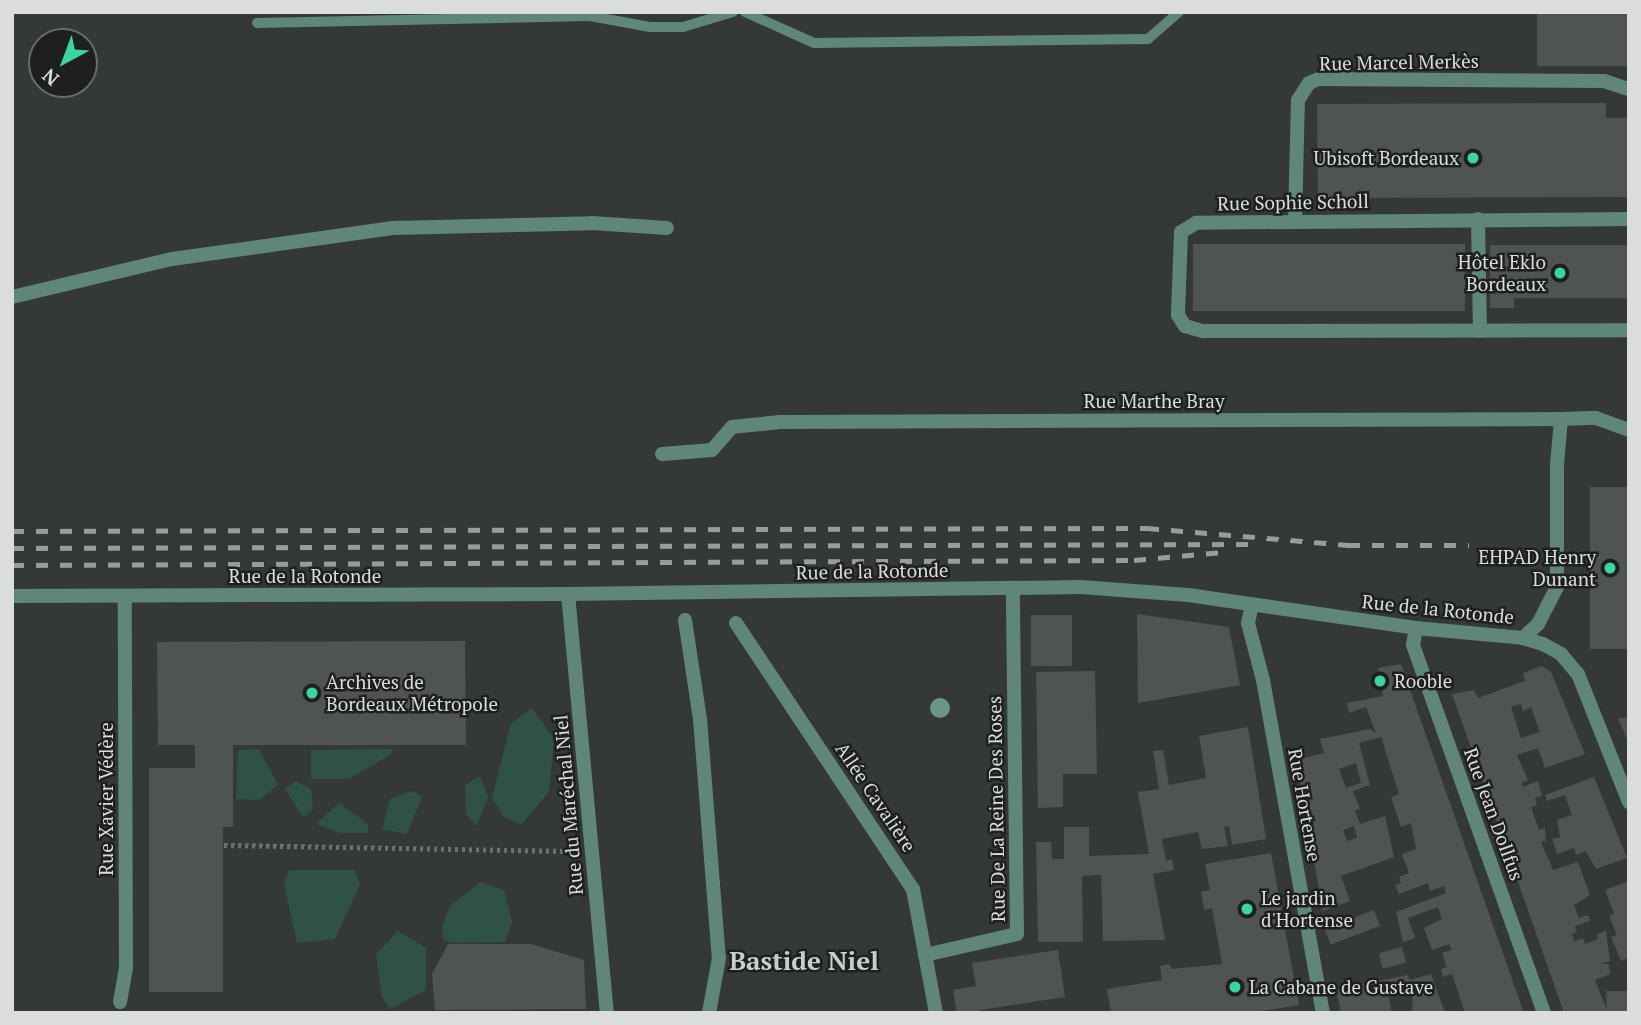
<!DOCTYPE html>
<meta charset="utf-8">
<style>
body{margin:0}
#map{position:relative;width:1641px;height:1025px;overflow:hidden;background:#343937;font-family:"PT Serif",serif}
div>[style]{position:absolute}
.green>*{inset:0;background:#305245}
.building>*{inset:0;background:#4f5452;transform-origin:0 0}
.path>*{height:4.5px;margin-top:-2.25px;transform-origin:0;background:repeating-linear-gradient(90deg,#6c716f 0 3.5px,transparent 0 7px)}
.service>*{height:10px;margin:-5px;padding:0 5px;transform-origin:5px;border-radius:5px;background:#5f8676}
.minor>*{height:14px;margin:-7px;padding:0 7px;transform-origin:7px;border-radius:7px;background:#5f8676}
.rail>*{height:5px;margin-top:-2.5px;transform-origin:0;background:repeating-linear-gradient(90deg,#989c9a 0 12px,transparent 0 24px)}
.trees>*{width:20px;height:20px;margin:-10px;border-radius:50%;background:#6d9584}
.dots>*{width:19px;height:19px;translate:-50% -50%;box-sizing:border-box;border:4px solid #1e201f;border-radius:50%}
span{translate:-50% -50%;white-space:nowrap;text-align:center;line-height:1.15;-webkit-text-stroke:5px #1e201f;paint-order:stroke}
.street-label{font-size:19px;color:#dadddb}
.poi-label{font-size:19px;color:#dadddb}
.right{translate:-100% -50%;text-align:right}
.left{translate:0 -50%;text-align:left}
.district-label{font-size:26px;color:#c8cecb;font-weight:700}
.frame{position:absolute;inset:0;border:14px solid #dadddb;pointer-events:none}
.north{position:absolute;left:28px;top:28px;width:70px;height:70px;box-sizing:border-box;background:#1e201f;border:2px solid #696c6a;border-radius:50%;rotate:221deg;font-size:19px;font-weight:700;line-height:28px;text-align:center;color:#dadddb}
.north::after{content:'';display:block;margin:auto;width:24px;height:32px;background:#3cd4a4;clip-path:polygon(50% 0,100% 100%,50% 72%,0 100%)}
</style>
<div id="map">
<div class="green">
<div style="clip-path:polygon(532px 708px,554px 739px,549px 792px,521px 825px,503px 816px,492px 797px,511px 723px)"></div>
<div style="clip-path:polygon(259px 749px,278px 785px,259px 800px,236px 799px,238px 750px)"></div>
<div style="clip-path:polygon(393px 749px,390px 755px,349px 779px,311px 779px,311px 750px)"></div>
<div style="clip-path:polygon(480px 776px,488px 798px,476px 826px,466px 814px,465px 785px)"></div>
<div style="clip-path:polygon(295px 781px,311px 789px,313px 810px,303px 817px,285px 789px)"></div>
<div style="clip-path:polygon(413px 791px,422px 797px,407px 834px,382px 829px,390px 799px)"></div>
<div style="clip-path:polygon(339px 803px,368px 824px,368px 833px,341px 833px,316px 824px)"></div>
<div style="clip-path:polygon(289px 870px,355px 870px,360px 885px,335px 939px,297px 943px,284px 884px)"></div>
<div style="clip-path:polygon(481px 882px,504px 890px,512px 921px,505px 942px,451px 943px,443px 939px,442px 926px,450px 906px)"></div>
<div style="clip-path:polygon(398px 931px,426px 948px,426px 990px,390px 1009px,382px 997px,376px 954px)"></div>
</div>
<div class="building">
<div style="left:1537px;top:12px;width:92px;height:54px"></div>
<div style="clip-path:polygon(1606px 103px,1606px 118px,1629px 118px,1629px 197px,1318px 198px,1317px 104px)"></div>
<div style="left:1193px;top:244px;width:272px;height:67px"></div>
<div style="clip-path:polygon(1490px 245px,1629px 245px,1629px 298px,1514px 298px,1514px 308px,1490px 308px)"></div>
<div style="left:1629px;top:487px;width:162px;height:39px;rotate:90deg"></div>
<div style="clip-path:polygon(1137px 614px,1229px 627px,1240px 685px,1138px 703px)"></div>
<div style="left:1031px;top:615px;width:41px;height:51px"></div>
<div style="clip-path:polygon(465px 641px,466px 745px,233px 745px,233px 827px,223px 827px,223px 992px,149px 992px,149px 768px,195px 768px,195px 745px,158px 745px,157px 642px)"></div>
<div style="clip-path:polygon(evenodd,1401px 664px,1415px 704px,1524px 1013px,1465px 1013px,1452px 974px,1443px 977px,1441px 969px,1447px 967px,1442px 953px,1452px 950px,1449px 944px,1432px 950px,1424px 928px,1442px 919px,1438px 907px,1408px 918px,1415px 938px,1403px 942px,1396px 912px,1446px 893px,1444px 886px,1430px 891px,1428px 883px,1399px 894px,1395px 885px,1401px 883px,1399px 877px,1409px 873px,1402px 854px,1416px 849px,1411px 823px,1401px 827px,1391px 797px,1399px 794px,1381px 737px,1359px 743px,1370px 785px,1353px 791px,1360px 809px,1355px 810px,1360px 824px,1385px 816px,1394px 857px,1341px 876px,1350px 901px,1323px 911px,1296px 760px,1324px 753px,1320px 739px,1370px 729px,1376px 733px,1366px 707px,1349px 713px,1347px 703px,1383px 696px,1378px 668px,1401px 664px,1356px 763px,1361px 783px,1346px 788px,1339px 769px,1356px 763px,1401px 664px,1354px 826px,1357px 838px,1347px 841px,1343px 830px,1354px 826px)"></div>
<div style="clip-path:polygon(evenodd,1542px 666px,1551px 672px,1585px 754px,1545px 768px,1538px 748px,1517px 755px,1528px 780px,1522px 783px,1523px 787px,1538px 781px,1542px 796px,1535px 798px,1537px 805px,1531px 807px,1539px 830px,1545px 828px,1546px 841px,1541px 842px,1553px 870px,1578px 862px,1590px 895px,1574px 905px,1579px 918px,1588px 915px,1590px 921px,1575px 926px,1577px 932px,1572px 934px,1574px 941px,1583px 938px,1585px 944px,1598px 939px,1597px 934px,1606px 931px,1610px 961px,1601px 964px,1609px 964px,1610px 974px,1595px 980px,1607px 1010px,1606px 991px,1629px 991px,1629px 1013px,1564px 1013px,1452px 694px,1474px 690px,1478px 698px,1525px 681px,1523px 673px,1542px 666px,1521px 704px,1523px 711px,1531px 707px,1540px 732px,1521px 738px,1511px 707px,1521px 704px)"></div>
<div style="clip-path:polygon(1095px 671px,1097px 774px,1063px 774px,1063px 807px,1038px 808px,1036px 672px)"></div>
<div style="clip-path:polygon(1618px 718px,1629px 718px,1629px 744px)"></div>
<div style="clip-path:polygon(1248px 727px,1266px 839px,1232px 845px,1229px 826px,1224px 827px,1228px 846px,1202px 849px,1198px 832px,1162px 839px,1166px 861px,1172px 859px,1174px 870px,1153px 874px,1165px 940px,1103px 941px,1101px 875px,1082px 876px,1083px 942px,1038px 942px,1036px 842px,1051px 842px,1052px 859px,1064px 859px,1064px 827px,1089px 827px,1089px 856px,1149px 854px,1138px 792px,1159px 789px,1153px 751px,1163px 750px,1169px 785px,1206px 778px,1199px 736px)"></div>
<div style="clip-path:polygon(1594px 777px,1627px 858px,1596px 869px,1586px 851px,1576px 855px,1574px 848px,1557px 854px,1552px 839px,1560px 837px,1557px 820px,1572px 815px,1565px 795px,1547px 801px,1545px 795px)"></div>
<div style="clip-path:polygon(1271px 853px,1299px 1005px,1249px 1013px,1111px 1013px,1107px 989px,1162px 980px,1160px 966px,1170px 964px,1171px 969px,1222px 964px,1212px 908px,1204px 910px,1201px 892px,1210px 890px,1205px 864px)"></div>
<div style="clip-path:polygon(1629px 881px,1629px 958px,1621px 961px,1611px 937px,1617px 935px,1609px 916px,1614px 914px,1605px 890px)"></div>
<div style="left:1374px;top:910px;width:17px;height:53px;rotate:69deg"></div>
<div style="clip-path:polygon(448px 944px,531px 944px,584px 960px,586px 1009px,435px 1010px,432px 974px)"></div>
<div style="left:1402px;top:947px;width:16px;height:24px;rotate:75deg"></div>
<div style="clip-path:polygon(1058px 950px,1065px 997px,981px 1010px,981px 1013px,957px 1013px,953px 990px,976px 986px,972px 963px)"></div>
<div style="clip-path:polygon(1431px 974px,1445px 1013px,1412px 1013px,1413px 989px,1388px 994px,1392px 1013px,1341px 1013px,1336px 989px,1408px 975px,1410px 980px)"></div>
</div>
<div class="path">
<div style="left:224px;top:845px;width:350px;rotate:1deg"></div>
</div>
<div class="service">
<div style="left:745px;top:12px;width:76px;rotate:24.2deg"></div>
<div style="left:814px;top:43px;width:334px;rotate:-0.7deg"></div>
<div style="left:1148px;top:39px;width:41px;rotate:-41.1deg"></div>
<div style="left:257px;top:23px;width:333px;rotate:-1.2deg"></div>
<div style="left:590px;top:16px;width:61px;rotate:10.4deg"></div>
<div style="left:650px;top:27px;width:33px"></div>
<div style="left:683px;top:27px;width:52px;rotate:-16.7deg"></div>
</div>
<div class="minor">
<div style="left:1478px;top:219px;width:112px;rotate:89deg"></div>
<div style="left:1629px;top:219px;width:433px;rotate:179.5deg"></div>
<div style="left:1196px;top:223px;width:17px;rotate:149deg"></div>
<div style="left:1181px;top:232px;width:83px;rotate:92.1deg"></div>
<div style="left:1178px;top:315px;width:13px;rotate:58deg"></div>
<div style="left:1185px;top:326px;width:19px;rotate:16deg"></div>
<div style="left:1203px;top:331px;width:426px;rotate:-0.1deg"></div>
<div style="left:1295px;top:220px;width:120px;rotate:-88.6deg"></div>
<div style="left:1298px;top:100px;width:20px;rotate:-57deg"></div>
<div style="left:1309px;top:83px;width:11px;rotate:-22deg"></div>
<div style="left:1319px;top:79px;width:285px;rotate:0.4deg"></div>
<div style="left:1604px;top:81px;width:26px;rotate:18deg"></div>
<div style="left:12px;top:297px;width:164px;rotate:-13.4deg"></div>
<div style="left:172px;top:259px;width:223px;rotate:-8deg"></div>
<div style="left:393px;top:228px;width:199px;rotate:-1.4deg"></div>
<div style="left:592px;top:223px;width:75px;rotate:3.8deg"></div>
<div style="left:1561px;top:419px;width:35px;rotate:-2deg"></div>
<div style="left:1596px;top:418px;width:35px;rotate:20deg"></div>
<div style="left:662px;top:454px;width:50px;rotate:-4.6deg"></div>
<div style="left:712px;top:450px;width:30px;rotate:-49deg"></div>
<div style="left:732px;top:427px;width:48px;rotate:-5.9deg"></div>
<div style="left:780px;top:422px;width:781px;rotate:-0.22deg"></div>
<div style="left:1561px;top:419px;width:46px;rotate:95deg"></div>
<div style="left:1557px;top:465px;width:122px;rotate:90deg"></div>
<div style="left:1557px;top:587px;width:42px;rotate:117.2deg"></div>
<div style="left:1538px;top:624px;width:21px;rotate:137deg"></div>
<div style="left:568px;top:594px;width:421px;rotate:84.7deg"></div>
<div style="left:12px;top:596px;width:556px;rotate:-0.21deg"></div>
<div style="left:568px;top:594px;width:512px;rotate:-0.78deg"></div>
<div style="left:1080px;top:587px;width:108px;rotate:4.2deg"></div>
<div style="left:1188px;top:595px;width:230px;rotate:8.2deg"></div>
<div style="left:1416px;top:628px;width:107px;rotate:5.3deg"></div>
<div style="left:1523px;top:638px;width:21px;rotate:17deg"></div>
<div style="left:1543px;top:644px;width:21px;rotate:29deg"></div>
<div style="left:1561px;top:654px;width:26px;rotate:50deg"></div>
<div style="left:1578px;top:674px;width:138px;rotate:68.3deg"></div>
<div style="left:1252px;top:604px;width:19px;rotate:102deg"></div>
<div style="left:1248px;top:623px;width:59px;rotate:75.3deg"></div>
<div style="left:1263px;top:680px;width:338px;rotate:79.8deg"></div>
<div style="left:685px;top:620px;width:100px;rotate:81.4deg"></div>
<div style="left:700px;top:719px;width:240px;rotate:85.5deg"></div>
<div style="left:719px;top:958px;width:56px;rotate:100.3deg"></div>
<div style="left:736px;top:623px;width:320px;rotate:56.4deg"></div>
<div style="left:913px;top:889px;width:126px;rotate:79.5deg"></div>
<div style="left:1416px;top:628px;width:17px;rotate:100deg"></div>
<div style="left:1413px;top:645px;width:391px;rotate:70.4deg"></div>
<div style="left:925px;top:955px;width:94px;rotate:-12.9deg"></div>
<div style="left:1017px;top:934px;width:346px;rotate:-90.7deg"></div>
<div style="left:120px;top:1002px;width:35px;rotate:-80deg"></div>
<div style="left:126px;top:968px;width:372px;rotate:-90.2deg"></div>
</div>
<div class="rail">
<div style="left:12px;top:531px;width:1135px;rotate:-0.15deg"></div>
<div style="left:1147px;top:528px;width:202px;rotate:4.8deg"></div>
<div style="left:1348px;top:545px;width:121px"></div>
<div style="left:12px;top:548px;width:1238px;rotate:-0.19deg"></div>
<div style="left:12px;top:565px;width:1122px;rotate:-0.26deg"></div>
<div style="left:1134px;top:560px;width:89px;rotate:-5.1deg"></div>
</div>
<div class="trees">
<div style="left:940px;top:708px"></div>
</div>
<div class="dots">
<div style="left:1473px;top:158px;background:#3cd4a4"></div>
<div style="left:1560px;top:273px;background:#3cd4a4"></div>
<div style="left:1610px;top:568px;background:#3cd4a4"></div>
<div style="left:1380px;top:681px;background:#3cd4a4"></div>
<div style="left:312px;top:693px;background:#3cd4a4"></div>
<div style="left:1247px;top:909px;background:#3cd4a4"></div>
<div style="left:1235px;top:987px;background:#3cd4a4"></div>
</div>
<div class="street-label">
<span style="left:1399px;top:62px;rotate:-1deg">Rue Marcel Merkès</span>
<span style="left:1293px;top:202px;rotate:-1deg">Rue Sophie Scholl</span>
<span style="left:1154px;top:401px">Rue Marthe Bray</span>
<span style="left:872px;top:571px;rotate:-1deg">Rue de la Rotonde</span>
<span style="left:305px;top:576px">Rue de la Rotonde</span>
<span style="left:1438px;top:609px;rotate:6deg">Rue de la Rotonde</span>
<span style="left:876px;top:797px;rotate:56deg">Allée Cavalière</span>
<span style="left:106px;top:799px;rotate:-90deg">Rue Xavier Védère</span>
<span style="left:568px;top:805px;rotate:-95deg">Rue du Maréchal Niel</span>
<span style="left:1305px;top:805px;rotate:80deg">Rue Hortense</span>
<span style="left:996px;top:809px;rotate:-91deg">Rue De La Reine Des Roses</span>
<span style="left:1494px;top:814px;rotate:70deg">Rue Jean Dollfus</span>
</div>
<div class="poi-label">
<span class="right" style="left:1459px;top:158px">Ubisoft Bordeaux</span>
<span class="right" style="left:1546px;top:273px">Hôtel Eklo<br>Bordeaux</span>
<span class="right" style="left:1596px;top:568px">EHPAD Henry<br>Dunant</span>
<span class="left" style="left:1394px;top:681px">Rooble</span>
<span class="left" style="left:326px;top:693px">Archives de<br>Bordeaux Métropole</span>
<span class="left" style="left:1261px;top:909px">Le jardin<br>d'Hortense</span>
<span class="left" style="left:1249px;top:987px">La Cabane de Gustave</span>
</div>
<div class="district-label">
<span style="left:804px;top:961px">Bastide Niel</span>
</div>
<div class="frame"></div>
<div class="north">N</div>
</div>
